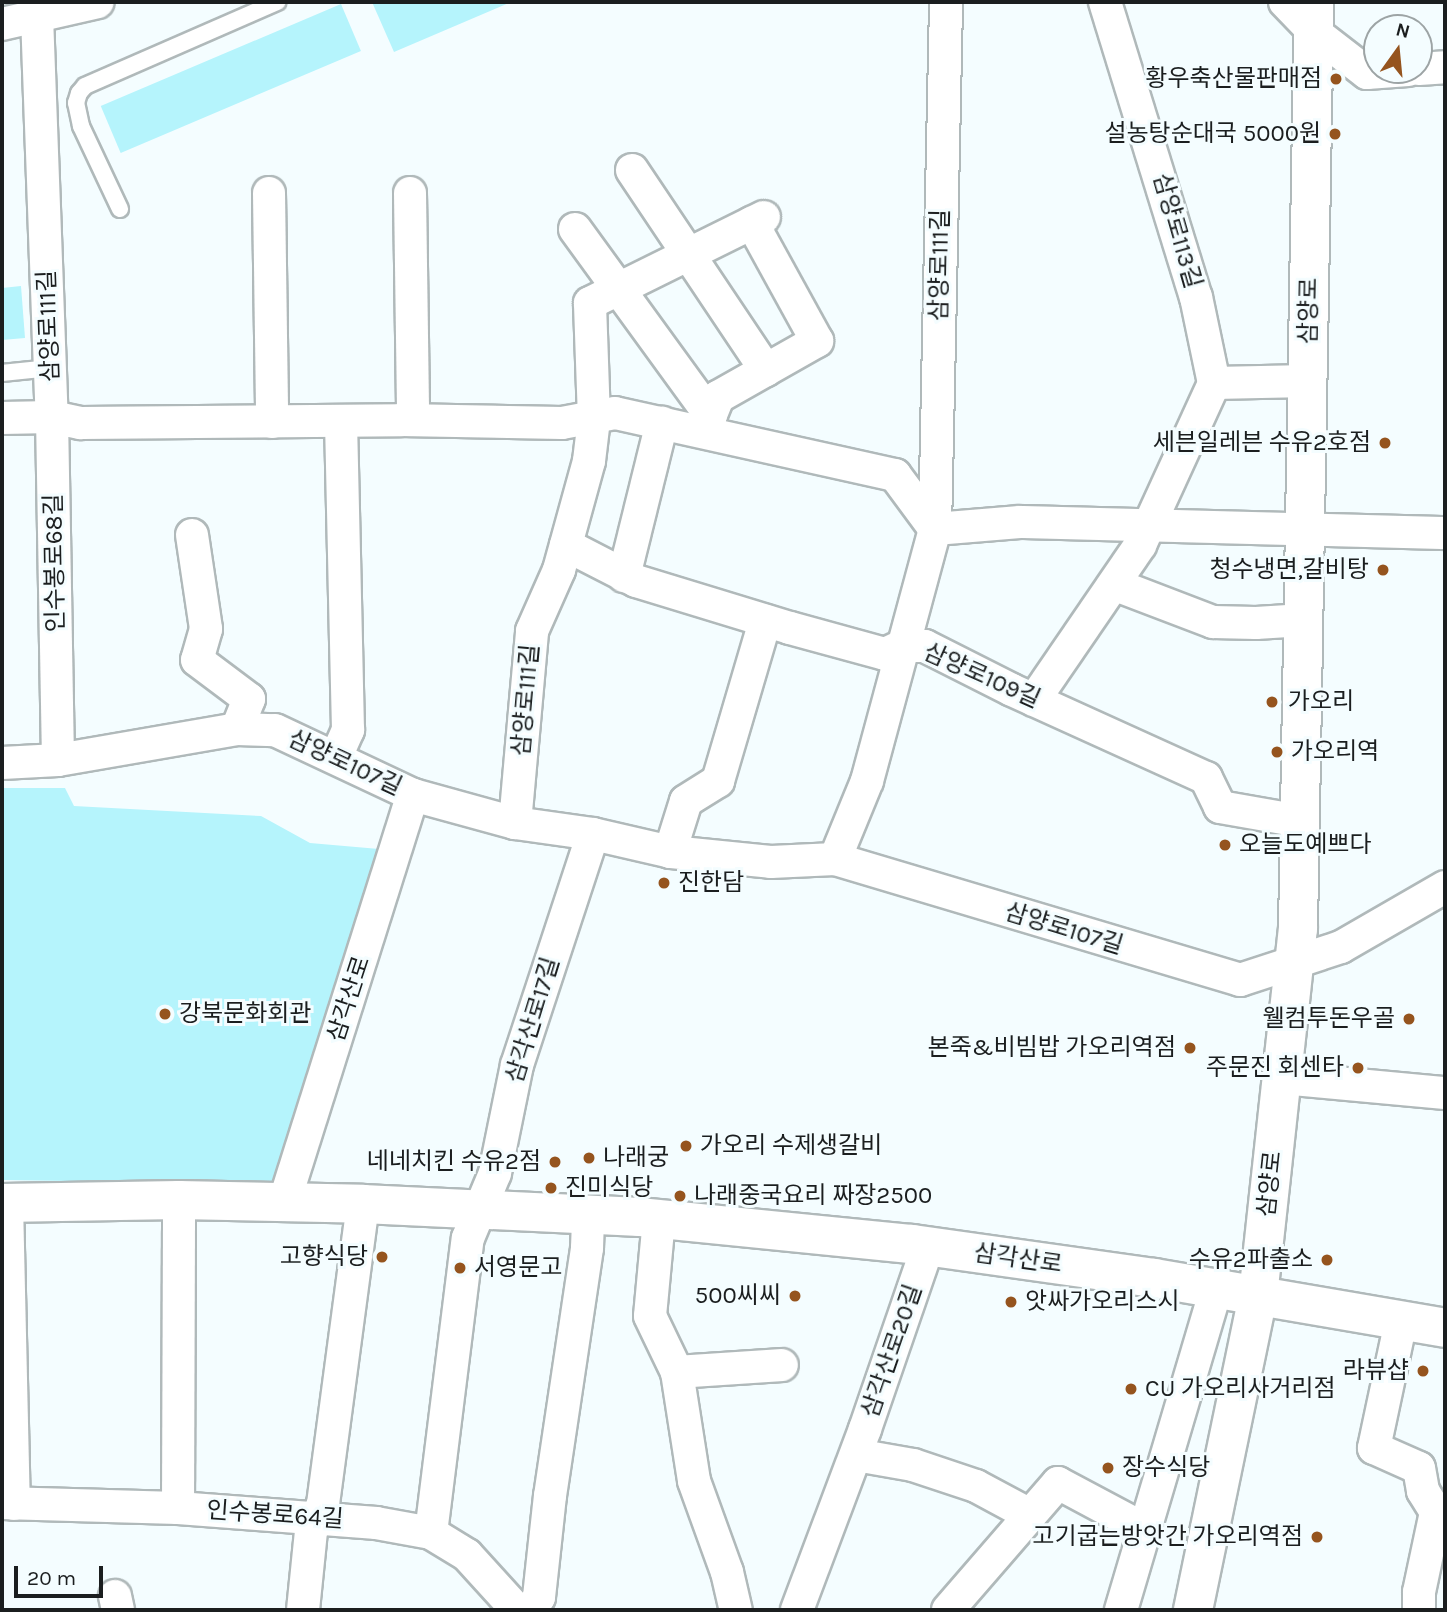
<!DOCTYPE html>
<meta charset="utf-8">
<style>
body{margin:0}
#map{position:relative;width:1447px;height:1612px;overflow:hidden;background:#f4fdff;font-family:Karla,"Noto Sans KR",sans-serif}
div>[style]{position:absolute}
.building>*{inset:0;background:#b5f4fc;transform-origin:0 0}
.roads{filter:drop-shadow(2px 0 #b0b9ba) drop-shadow(-2px 0 #b0b9ba) drop-shadow(0 2px #b0b9ba) drop-shadow(0 -2px #b0b9ba)}
.service>*{height:16px;margin:-8px;padding:0 8px;transform-origin:8px;border-radius:8px;background:#fff}
.minor>*{height:32px;margin:-16px;padding:0 16px;transform-origin:16px;border-radius:16px;background:#fff}
.tertiary>*{height:38px;margin:-19px;padding:0 19px;transform-origin:19px;border-radius:19px;background:#fff}
.secondary>*{height:38px;margin:-19px;padding:0 19px;transform-origin:19px;border-radius:19px;background:#fff}
.dots>*{width:19px;height:19px;translate:-50% -50%;box-sizing:border-box;border:4px solid #f4fdff;border-radius:50%}
span{translate:-50% -50%;white-space:nowrap;text-align:center;line-height:1.15;-webkit-text-stroke:6px #f4fdff;paint-order:stroke}
.poi-label{font-size:24px;color:#1b1e1f}
.right{translate:-100% -50%;text-align:right}
.left{translate:0 -50%;text-align:left}
.street-label{font-size:24px;color:#1b1e1f}
.frame{position:absolute;inset:0;border:4px solid #1b1e1f;pointer-events:none}
.north{position:absolute;left:1363px;top:14px;width:70px;height:70px;box-sizing:border-box;background:#f4fdff;border:2px solid #9da4a5;border-radius:50%;rotate:15deg;font-size:19px;font-weight:700;line-height:28px;text-align:center;color:#1b1e1f}
.north::after{content:'';display:block;margin:auto;width:24px;height:32px;background:#95541e;clip-path:polygon(50% 0,100% 100%,50% 72%,0 100%)}
.scale{position:absolute;left:14px;top:1566px;width:89px;height:32px;box-sizing:border-box;border:4px solid #1b1e1f;border-top:0;padding-left:9px;font-size:21px;line-height:24px;white-space:nowrap;color:#1b1e1f;-webkit-text-stroke:5px #f4fdff;paint-order:stroke}
</style>
<div id="map">
<div class="building">
<div style="clip-path:polygon(372px 2px,511px 2px,394px 52px)"></div>
<div style="left:341px;top:4px;width:51px;height:261px;rotate:67deg"></div>
<div style="clip-path:polygon(21px 286px,25px 338px,2px 340px,2px 288px)"></div>
<div style="clip-path:polygon(2px 788px,65px 788px,74px 806px,261px 816px,310px 843px,379px 849px,277px 1184px,2px 1180px)"></div>
</div>
<div class="roads">
<div class="service">
<div style="left:120px;top:209px;width:92px;rotate:-115.2deg"></div>
<div style="left:81px;top:126px;width:24px;rotate:-102deg"></div>
<div style="left:76px;top:103px;width:10px;rotate:-73deg"></div>
<div style="left:79px;top:93px;width:9px;rotate:-49deg"></div>
<div style="left:85px;top:86px;width:210px;rotate:-23.6deg"></div>
<div style="left:2px;top:373px;width:48px;rotate:-5.9deg"></div>
</div>
<div class="minor">
<div style="left:1105px;top:2px;width:309px;rotate:72.9deg"></div>
<div style="left:1196px;top:297px;width:88px;rotate:78.2deg"></div>
<div style="left:1214px;top:383px;width:94px;rotate:-1.2deg"></div>
<div style="left:1285px;top:2px;width:42px;rotate:46deg"></div>
<div style="left:1314px;top:32px;width:67px;rotate:37.7deg"></div>
<div style="left:1367px;top:73px;width:41px;rotate:-4.2deg"></div>
<div style="left:37px;top:16px;width:401px;rotate:87.9deg"></div>
<div style="left:52px;top:417px;width:343px;rotate:89deg"></div>
<div style="left:2px;top:24px;width:98px;rotate:-12.9deg"></div>
<div style="left:1419px;top:69px;width:26px;rotate:-4deg"></div>
<div style="left:632px;top:170px;width:241px;rotate:56.2deg"></div>
<div style="left:269px;top:193px;width:229px;rotate:89.2deg"></div>
<div style="left:410px;top:193px;width:227px;rotate:89.2deg"></div>
<div style="left:575px;top:229px;width:231px;rotate:54deg"></div>
<div style="left:2px;top:418px;width:50px;rotate:-1.1deg"></div>
<div style="left:52px;top:417px;width:30px;rotate:12deg"></div>
<div style="left:81px;top:423px;width:320px;rotate:-0.5deg"></div>
<div style="left:401px;top:420px;width:161px;rotate:1.1deg"></div>
<div style="left:562px;top:423px;width:54px;rotate:-10.7deg"></div>
<div style="left:615px;top:413px;width:287px;rotate:12.5deg"></div>
<div style="left:895px;top:475px;width:67px;rotate:53.5deg"></div>
<div style="left:704px;top:432px;width:38px;rotate:-68deg"></div>
<div style="left:718px;top:397px;width:114px;rotate:-29.5deg"></div>
<div style="left:817px;top:341px;width:135px;rotate:-118.8deg"></div>
<div style="left:935px;top:529px;width:85px;rotate:-4.7deg"></div>
<div style="left:1020px;top:522px;width:425px;rotate:1.5deg"></div>
<div style="left:192px;top:535px;width:95px;rotate:81.5deg"></div>
<div style="left:206px;top:629px;width:32px;rotate:106deg"></div>
<div style="left:197px;top:660px;width:65px;rotate:36.9deg"></div>
<div style="left:249px;top:699px;width:32px;rotate:112deg"></div>
<div style="left:566px;top:545px;width:79px;rotate:27.2deg"></div>
<div style="left:636px;top:581px;width:161px;rotate:17deg"></div>
<div style="left:790px;top:628px;width:98px;rotate:15.3deg"></div>
<div style="left:885px;top:654px;width:19px;rotate:-25deg"></div>
<div style="left:902px;top:646px;width:23px"></div>
<div style="left:925px;top:646px;width:97px;rotate:26.8deg"></div>
<div style="left:1012px;top:690px;width:213px;rotate:24.4deg"></div>
<div style="left:1206px;top:778px;width:32px;rotate:64deg"></div>
<div style="left:1220px;top:807px;width:81px;rotate:9.9deg"></div>
<div style="left:624px;top:576px;width:158px;rotate:-76.1deg"></div>
<div style="left:1116px;top:585px;width:104px;rotate:20.9deg"></div>
<div style="left:1213px;top:622px;width:43px;rotate:1.3deg"></div>
<div style="left:1256px;top:623px;width:48px;rotate:-3.6deg"></div>
<div style="left:1034px;top:700px;width:188px;rotate:-55.6deg"></div>
<div style="left:1140px;top:545px;width:178px;rotate:-65.4deg"></div>
<div style="left:336px;top:757px;width:30px;rotate:-66deg"></div>
<div style="left:348px;top:730px;width:309px;rotate:-91.3deg"></div>
<div style="left:2px;top:763px;width:56px;rotate:-3.1deg"></div>
<div style="left:58px;top:760px;width:182px;rotate:-9.8deg"></div>
<div style="left:237px;top:729px;width:38px;rotate:2deg"></div>
<div style="left:275px;top:730px;width:153px;rotate:25.2deg"></div>
<div style="left:413px;top:795px;width:106px;rotate:15.4deg"></div>
<div style="left:515px;top:823px;width:79px;rotate:8deg"></div>
<div style="left:593px;top:834px;width:80px;rotate:13deg"></div>
<div style="left:671px;top:852px;width:100px;rotate:5.7deg"></div>
<div style="left:771px;top:862px;width:64px;rotate:-2.7deg"></div>
<div style="left:835px;top:859px;width:423px;rotate:16.6deg"></div>
<div style="left:1240px;top:980px;width:106px;rotate:-18.1deg"></div>
<div style="left:1341px;top:947px;width:120px;rotate:-30deg"></div>
<div style="left:515px;top:823px;width:193px;rotate:-84.9deg"></div>
<div style="left:532px;top:631px;width:67px;rotate:-66.1deg"></div>
<div style="left:559px;top:570px;width:113px;rotate:-74.6deg"></div>
<div style="left:589px;top:461px;width:42px;rotate:-83.2deg"></div>
<div style="left:594px;top:419px;width:116px;rotate:-92deg"></div>
<div style="left:590px;top:303px;width:194px;rotate:-26.3deg"></div>
<div style="left:670px;top:852px;width:53px;rotate:-72.6deg"></div>
<div style="left:686px;top:801px;width:38px;rotate:-32deg"></div>
<div style="left:718px;top:781px;width:167px;rotate:-73.6deg"></div>
<div style="left:835px;top:859px;width:84px;rotate:-67.7deg"></div>
<div style="left:867px;top:781px;width:261px;rotate:-74.9deg"></div>
<div style="left:935px;top:529px;width:527px;rotate:-88.8deg"></div>
<div style="left:1282px;top:1078px;width:164px;rotate:5.3deg"></div>
<div style="left:7px;top:1203px;width:301px;rotate:88.7deg"></div>
<div style="left:284px;top:1203px;width:428px;rotate:-72.5deg"></div>
<div style="left:659px;top:1219px;width:97px;rotate:95.3deg"></div>
<div style="left:650px;top:1316px;width:62px;rotate:64.3deg"></div>
<div style="left:677px;top:1372px;width:110px;rotate:81.1deg"></div>
<div style="left:694px;top:1481px;width:97px;rotate:70.1deg"></div>
<div style="left:727px;top:1572px;width:39px;rotate:77deg"></div>
<div style="left:1401px;top:1321px;width:130px;rotate:102deg"></div>
<div style="left:1374px;top:1448px;width:49px;rotate:24deg"></div>
<div style="left:1419px;top:1468px;width:23px;rotate:80deg"></div>
<div style="left:1423px;top:1491px;width:25px;rotate:58deg"></div>
<div style="left:1436px;top:1512px;width:82px;rotate:102deg"></div>
<div style="left:1419px;top:1592px;width:18px;rotate:90deg"></div>
<div style="left:677px;top:1372px;width:105px;rotate:-3.8deg"></div>
<div style="left:856px;top:1455px;width:58px;rotate:10deg"></div>
<div style="left:913px;top:1465px;width:66px;rotate:18.4deg"></div>
<div style="left:976px;top:1486px;width:61px;rotate:28.2deg"></div>
<div style="left:2px;top:1503px;width:176px;rotate:1.6deg"></div>
<div style="left:178px;top:1508px;width:199px;rotate:4.3deg"></div>
<div style="left:376px;top:1523px;width:56px;rotate:10.3deg"></div>
<div style="left:431px;top:1533px;width:42px;rotate:31.4deg"></div>
<div style="left:467px;top:1555px;width:74px;rotate:47.7deg"></div>
<div style="left:178px;top:1508px;width:308px;rotate:-89.8deg"></div>
<div style="left:431px;top:1533px;width:297px;rotate:-82.9deg"></div>
<div style="left:468px;top:1238px;width:70px;rotate:-67.4deg"></div>
<div style="left:495px;top:1173px;width:110px;rotate:-78.5deg"></div>
<div style="left:517px;top:1065px;width:243px;rotate:-71.8deg"></div>
<div style="left:115px;top:1596px;width:14px;rotate:78deg"></div>
<div style="left:303px;top:1610px;width:79px;rotate:-84.2deg"></div>
<div style="left:311px;top:1531px;width:30px;rotate:-66deg"></div>
<div style="left:323px;top:1504px;width:303px;rotate:-82.4deg"></div>
<div style="left:531px;top:1610px;width:15px;rotate:-58deg"></div>
<div style="left:539px;top:1597px;width:102px;rotate:-83.8deg"></div>
<div style="left:550px;top:1496px;width:251px;rotate:-81.5deg"></div>
<div style="left:587px;top:1248px;width:34px;rotate:-88deg"></div>
<div style="left:797px;top:1610px;width:193px;rotate:-69.4deg"></div>
<div style="left:865px;top:1429px;width:194px;rotate:-71deg"></div>
<div style="left:948px;top:1610px;width:168px;rotate:-49.1deg"></div>
<div style="left:1058px;top:1483px;width:98px;rotate:28.1deg"></div>
<div style="left:1121px;top:1610px;width:335px;rotate:-73.5deg"></div>
</div>
<div class="tertiary">
<div style="left:2px;top:1203px;width:177px;rotate:-1deg"></div>
<div style="left:179px;top:1200px;width:184px;rotate:1.2deg"></div>
<div style="left:363px;top:1204px;width:277px;rotate:2.7deg"></div>
<div style="left:640px;top:1217px;width:273px;rotate:5.7deg"></div>
<div style="left:912px;top:1244px;width:244px;rotate:8deg"></div>
<div style="left:1154px;top:1278px;width:295px;rotate:9.7deg"></div>
</div>
<div class="secondary">
<div style="left:1193px;top:1610px;width:321px;rotate:-78.3deg"></div>
<div style="left:1258px;top:1296px;width:369px;rotate:-83.8deg"></div>
<div style="left:1298px;top:929px;width:927px;rotate:-89.01deg"></div>
</div>
</div>
<div class="dots">
<div style="left:1336px;top:79px;background:#95541e"></div>
<div style="left:1335px;top:134px;background:#95541e"></div>
<div style="left:1385px;top:443px;background:#95541e"></div>
<div style="left:1383px;top:570px;background:#95541e"></div>
<div style="left:1272px;top:702px;background:#95541e"></div>
<div style="left:1277px;top:752px;background:#95541e"></div>
<div style="left:1225px;top:845px;background:#95541e"></div>
<div style="left:664px;top:883px;background:#95541e"></div>
<div style="left:165px;top:1014px;background:#95541e"></div>
<div style="left:1409px;top:1019px;background:#95541e"></div>
<div style="left:1190px;top:1048px;background:#95541e"></div>
<div style="left:1358px;top:1068px;background:#95541e"></div>
<div style="left:686px;top:1146px;background:#95541e"></div>
<div style="left:589px;top:1158px;background:#95541e"></div>
<div style="left:555px;top:1162px;background:#95541e"></div>
<div style="left:551px;top:1188px;background:#95541e"></div>
<div style="left:680px;top:1196px;background:#95541e"></div>
<div style="left:382px;top:1257px;background:#95541e"></div>
<div style="left:1327px;top:1260px;background:#95541e"></div>
<div style="left:460px;top:1268px;background:#95541e"></div>
<div style="left:795px;top:1296px;background:#95541e"></div>
<div style="left:1011px;top:1302px;background:#95541e"></div>
<div style="left:1423px;top:1371px;background:#95541e"></div>
<div style="left:1131px;top:1389px;background:#95541e"></div>
<div style="left:1108px;top:1468px;background:#95541e"></div>
<div style="left:1317px;top:1537px;background:#95541e"></div>
</div>
<div class="poi-label">
<span class="right" style="left:1322px;top:79px">황우축산물판매점</span>
<span class="right" style="left:1321px;top:134px">설농탕순대국 5000원</span>
<span class="right" style="left:1371px;top:443px">세븐일레븐 수유2호점</span>
<span class="right" style="left:1369px;top:570px">청수냉면,갈비탕</span>
<span class="left" style="left:1288px;top:702px">가오리</span>
<span class="left" style="left:1291px;top:752px">가오리역</span>
<span class="left" style="left:1239px;top:845px">오늘도예쁘다</span>
<span class="left" style="left:678px;top:883px">진한담</span>
<span class="left" style="left:179px;top:1014px">강북문화회관</span>
<span class="right" style="left:1395px;top:1019px">웰컴투돈우골</span>
<span class="right" style="left:1176px;top:1048px">본죽&amp;비빔밥 가오리역점</span>
<span class="right" style="left:1344px;top:1068px">주문진 회센타</span>
<span class="left" style="left:700px;top:1146px">가오리 수제생갈비</span>
<span class="left" style="left:603px;top:1158px">나래궁</span>
<span class="right" style="left:541px;top:1162px">네네치킨 수유2점</span>
<span class="left" style="left:565px;top:1188px">진미식당</span>
<span class="left" style="left:694px;top:1196px">나래중국요리 짜장2500</span>
<span class="right" style="left:368px;top:1257px">고향식당</span>
<span class="right" style="left:1313px;top:1260px">수유2파출소</span>
<span class="left" style="left:474px;top:1268px">서영문고</span>
<span class="right" style="left:781px;top:1296px">500씨씨</span>
<span class="left" style="left:1025px;top:1302px">앗싸가오리스시</span>
<span class="right" style="left:1409px;top:1371px">라뷰샵</span>
<span class="left" style="left:1145px;top:1389px">CU 가오리사거리점</span>
<span class="left" style="left:1122px;top:1468px">장수식당</span>
<span class="right" style="left:1303px;top:1537px">고기굽는방앗간 가오리역점</span>
</div>
<div class="street-label">
<span style="left:1177px;top:231px;rotate:74deg">삼양로113길</span>
<span style="left:940px;top:265px;rotate:-89deg">삼양로111길</span>
<span style="left:1309px;top:311px;rotate:-89deg">삼양로</span>
<span style="left:49px;top:326px;rotate:-92deg">삼양로111길</span>
<span style="left:55px;top:563px;rotate:-91deg">인수봉로68길</span>
<span style="left:982px;top:676px;rotate:24deg">삼양로109길</span>
<span style="left:526px;top:700px;rotate:-85deg">삼양로111길</span>
<span style="left:345px;top:763px;rotate:25deg">삼양로107길</span>
<span style="left:1064px;top:929px;rotate:17deg">삼양로107길</span>
<span style="left:349px;top:999px;rotate:-72deg">삼각산로</span>
<span style="left:533px;top:1020px;rotate:-73deg">삼각산로17길</span>
<span style="left:1270px;top:1184px;rotate:-84deg">삼양로</span>
<span style="left:1018px;top:1259px;rotate:8deg">삼각산로</span>
<span style="left:892px;top:1351px;rotate:-71deg">삼각산로20길</span>
<span style="left:275px;top:1515px;rotate:4deg">인수봉로64길</span>
</div>
<div class="frame"></div>
<div class="north">N</div>
<div class="scale">20 m</div>
</div>
